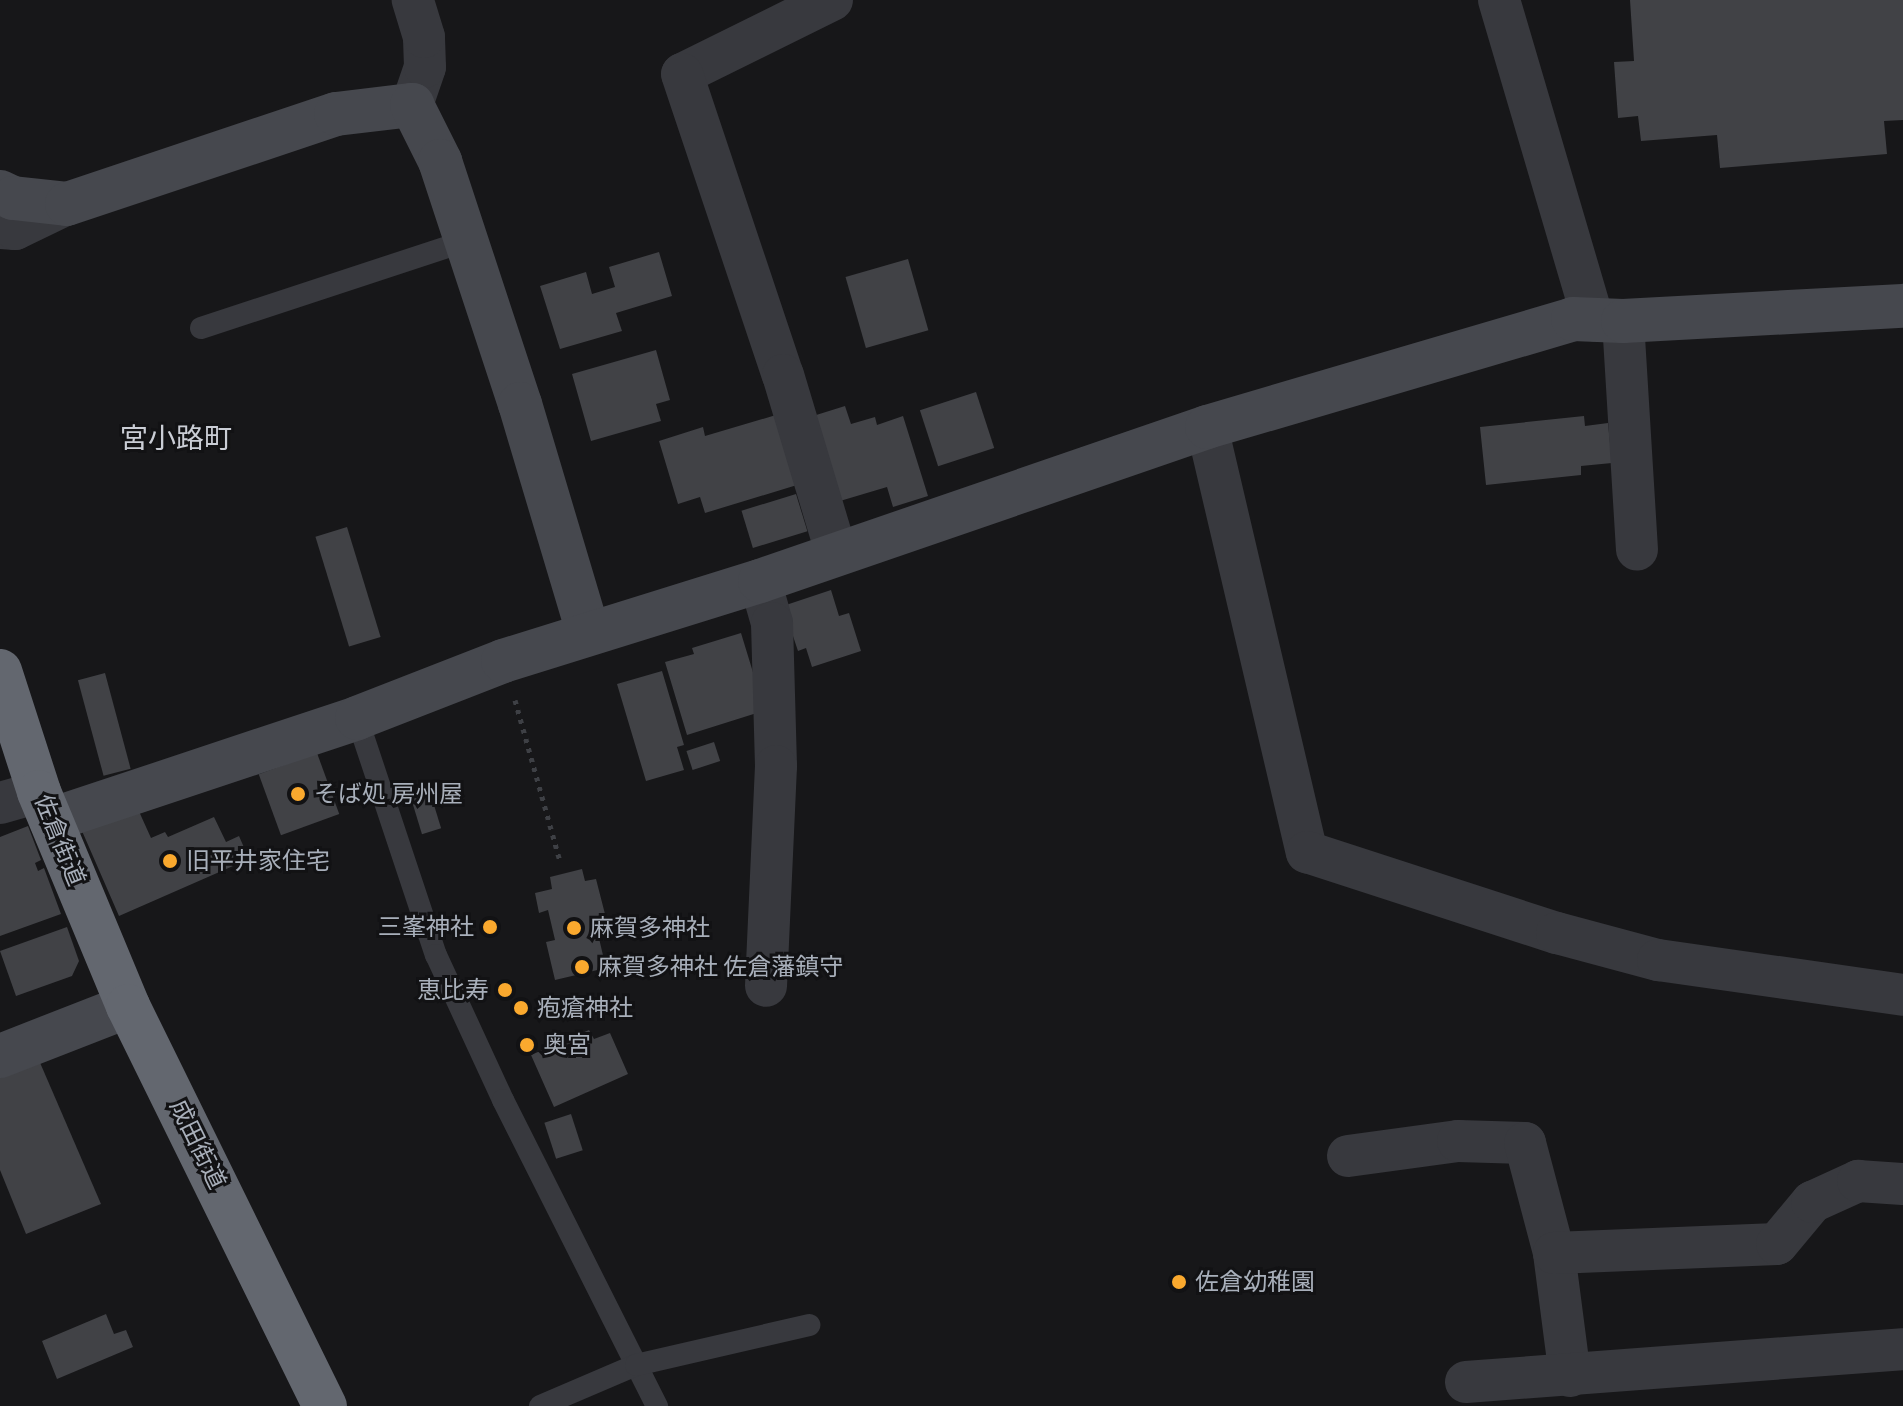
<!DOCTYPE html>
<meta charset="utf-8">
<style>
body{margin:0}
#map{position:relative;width:1903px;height:1406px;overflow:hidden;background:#171719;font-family:"Titillium Web","Noto Sans JP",sans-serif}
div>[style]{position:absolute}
.building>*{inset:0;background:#414246;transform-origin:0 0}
.path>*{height:5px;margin-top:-2.5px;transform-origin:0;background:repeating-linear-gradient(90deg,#3e4045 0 4px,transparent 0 10px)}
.lane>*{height:22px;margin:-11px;padding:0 11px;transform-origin:11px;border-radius:11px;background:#38393e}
.street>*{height:42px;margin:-21px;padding:0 21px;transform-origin:21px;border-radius:21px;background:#38393e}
.secondary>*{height:44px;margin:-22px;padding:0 22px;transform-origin:22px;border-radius:22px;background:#46484e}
.highway>*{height:44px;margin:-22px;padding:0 22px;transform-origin:22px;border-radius:22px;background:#63676f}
.dots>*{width:22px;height:22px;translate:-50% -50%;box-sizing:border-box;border:4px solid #121214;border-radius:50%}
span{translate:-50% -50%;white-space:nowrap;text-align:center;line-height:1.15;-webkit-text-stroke:6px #121214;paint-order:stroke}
.poi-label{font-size:24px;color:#a8afba}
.left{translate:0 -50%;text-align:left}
.right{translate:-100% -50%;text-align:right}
.street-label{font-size:24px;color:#a8afba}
.quarter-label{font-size:28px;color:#cacdd5}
</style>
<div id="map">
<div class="building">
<div style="clip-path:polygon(1630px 0,1903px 0,1903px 120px,1884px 121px,1887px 154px,1720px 168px,1717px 135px,1641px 141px,1638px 116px,1618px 118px,1614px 62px,1634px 61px)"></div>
<div style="clip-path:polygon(659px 252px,672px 296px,616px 313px,622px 331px,560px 349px,540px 286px,586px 272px,592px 294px,615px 287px,609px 267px)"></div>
<div style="left:908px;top:259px;width:74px;height:65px;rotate:74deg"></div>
<div style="clip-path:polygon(656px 350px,670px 400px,656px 404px,661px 421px,591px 441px,572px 374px)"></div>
<div style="left:976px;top:392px;width:59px;height:59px;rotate:72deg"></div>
<div style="clip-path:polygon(845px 406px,851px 424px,875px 417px,877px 425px,903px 416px,928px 496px,893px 507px,887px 487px,840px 501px,813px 416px)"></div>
<div style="clip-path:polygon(776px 415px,797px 485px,705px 513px,700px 497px,678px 504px,659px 441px,703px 427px,705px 436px)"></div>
<div style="clip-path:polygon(1584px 416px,1585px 426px,1608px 423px,1612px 463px,1581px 466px,1581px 475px,1486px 485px,1480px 427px)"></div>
<div style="left:796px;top:494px;width:39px;height:57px;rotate:73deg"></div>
<div style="left:347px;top:527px;width:115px;height:33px;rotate:73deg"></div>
<div style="clip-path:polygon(831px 590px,839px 616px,849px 613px,861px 651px,812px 667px,806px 648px,798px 651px,783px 606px)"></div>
<div style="clip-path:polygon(741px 633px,759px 692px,760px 712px,687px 735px,665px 662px,694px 654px,692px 648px)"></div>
<div style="clip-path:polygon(662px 671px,684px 745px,677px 747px,684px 770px,646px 781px,617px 684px)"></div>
<div style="left:105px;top:673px;width:99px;height:28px;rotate:75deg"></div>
<div style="left:714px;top:742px;width:20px;height:29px;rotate:72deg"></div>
<div style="left:317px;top:753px;width:65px;height:62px;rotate:70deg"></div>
<div style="left:430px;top:792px;width:38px;height:20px;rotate:73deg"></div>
<div style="clip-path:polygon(137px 807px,151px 838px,165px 832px,168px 837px,214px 817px,226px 842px,239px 836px,249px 859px,119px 916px,82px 831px)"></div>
<div style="clip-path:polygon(28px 826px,41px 860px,35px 863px,38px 871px,44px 868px,61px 914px,0 936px,0 837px)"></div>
<div style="clip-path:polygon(582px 869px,585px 881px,596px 879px,605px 914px,594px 917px,606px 968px,555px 980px,546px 942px,555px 940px,548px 910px,539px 913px,535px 893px,552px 889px,550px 877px)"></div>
<div style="clip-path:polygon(67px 927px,79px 961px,72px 976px,16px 996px,0 951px)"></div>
<div style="clip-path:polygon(589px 1030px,594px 1039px,610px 1033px,628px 1074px,554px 1107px,531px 1055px)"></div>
<div style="clip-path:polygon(38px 1058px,101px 1204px,26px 1234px,0 1170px,0 1074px)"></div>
<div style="left:571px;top:1114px;width:38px;height:28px;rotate:72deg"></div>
<div style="clip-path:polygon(106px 1314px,114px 1334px,126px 1330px,133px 1347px,57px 1379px,42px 1341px)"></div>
</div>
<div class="path">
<div style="left:515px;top:700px;width:167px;rotate:74.4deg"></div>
</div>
<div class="lane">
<div style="left:201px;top:328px;width:278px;rotate:-18.2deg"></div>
<div style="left:357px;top:718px;width:250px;rotate:71.6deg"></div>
<div style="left:436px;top:955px;width:160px;rotate:65.2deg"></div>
<div style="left:503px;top:1100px;width:343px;rotate:63.3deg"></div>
<div style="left:540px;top:1406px;width:104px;rotate:-23.1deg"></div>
<div style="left:636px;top:1365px;width:178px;rotate:-13deg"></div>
</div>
<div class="street">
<div style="left:832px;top:0;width:167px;rotate:153.7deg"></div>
<div style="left:682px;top:74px;width:317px;rotate:71.5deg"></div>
<div style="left:783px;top:375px;width:185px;rotate:73.3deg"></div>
<div style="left:1499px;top:0;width:334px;rotate:73.6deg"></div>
<div style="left:412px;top:105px;width:40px;rotate:-71.1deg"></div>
<div style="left:425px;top:67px;width:30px;rotate:-92deg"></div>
<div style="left:424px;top:37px;width:39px;rotate:-107deg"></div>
<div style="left:0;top:228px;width:15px;rotate:4deg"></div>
<div style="left:15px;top:229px;width:58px;rotate:-25.7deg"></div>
<div style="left:1623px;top:321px;width:229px;rotate:86.5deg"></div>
<div style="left:1207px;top:427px;width:437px;rotate:76.8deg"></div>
<div style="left:1307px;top:852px;width:263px;rotate:18deg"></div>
<div style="left:1557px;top:933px;width:105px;rotate:15deg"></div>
<div style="left:1658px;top:960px;width:247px;rotate:8.1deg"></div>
<div style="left:760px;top:581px;width:44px;rotate:74.1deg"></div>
<div style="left:772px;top:623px;width:143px;rotate:88.4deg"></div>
<div style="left:776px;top:766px;width:220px;rotate:92.6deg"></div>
<div style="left:0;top:803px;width:41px;rotate:-15.8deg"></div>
<div style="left:1348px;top:1156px;width:111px;rotate:-7.8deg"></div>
<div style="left:1458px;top:1141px;width:67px;rotate:1.7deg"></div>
<div style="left:1525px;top:1143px;width:114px;rotate:75.2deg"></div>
<div style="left:1554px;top:1253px;width:124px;rotate:82.6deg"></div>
<div style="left:1554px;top:1253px;width:223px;rotate:-2.3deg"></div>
<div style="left:1777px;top:1244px;width:55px;rotate:-50.2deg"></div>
<div style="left:1812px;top:1202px;width:51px;rotate:-24.5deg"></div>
<div style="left:1858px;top:1181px;width:45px;rotate:3.8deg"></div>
<div style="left:1466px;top:1382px;width:438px;rotate:-4.3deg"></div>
</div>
<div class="secondary">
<div style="left:0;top:192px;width:14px;rotate:25deg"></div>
<div style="left:13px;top:198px;width:54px;rotate:6.3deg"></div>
<div style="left:67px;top:204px;width:284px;rotate:-18.5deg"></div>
<div style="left:336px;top:114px;width:77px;rotate:-6.8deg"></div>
<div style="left:412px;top:105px;width:63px;rotate:63.4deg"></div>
<div style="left:440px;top:161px;width:256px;rotate:71.8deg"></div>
<div style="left:520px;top:404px;width:238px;rotate:73.4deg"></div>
<div style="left:51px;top:820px;width:323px;rotate:-18.4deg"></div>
<div style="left:357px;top:718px;width:157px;rotate:-21.3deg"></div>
<div style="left:503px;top:661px;width:269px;rotate:-17.3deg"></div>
<div style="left:760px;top:581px;width:473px;rotate:-19deg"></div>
<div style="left:1207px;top:427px;width:382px;rotate:-16.4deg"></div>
<div style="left:1573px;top:319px;width:50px;rotate:2.3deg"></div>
<div style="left:1623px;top:321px;width:280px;rotate:-3.1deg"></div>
<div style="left:0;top:1056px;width:137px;rotate:-21.3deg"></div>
</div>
<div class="highway">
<div style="left:0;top:671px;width:127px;rotate:72.1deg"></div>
<div style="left:39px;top:792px;width:232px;rotate:67.4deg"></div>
<div style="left:128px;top:1006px;width:446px;rotate:63.8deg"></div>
</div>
<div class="dots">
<div style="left:298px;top:794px;background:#faa92e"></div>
<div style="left:170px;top:861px;background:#faa92e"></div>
<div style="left:490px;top:927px;background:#faa92e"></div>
<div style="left:574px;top:928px;background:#faa92e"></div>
<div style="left:582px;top:967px;background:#faa92e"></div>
<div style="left:505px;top:990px;background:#faa92e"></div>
<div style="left:521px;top:1008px;background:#faa92e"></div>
<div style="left:527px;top:1045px;background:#faa92e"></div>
<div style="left:1179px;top:1282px;background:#faa92e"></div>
</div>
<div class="poi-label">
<span class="left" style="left:314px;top:794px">そば処 房州屋</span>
<span class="left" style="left:186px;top:861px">旧平井家住宅</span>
<span class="right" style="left:474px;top:927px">三峯神社</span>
<span class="left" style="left:590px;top:928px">麻賀多神社</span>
<span class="left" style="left:598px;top:967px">麻賀多神社 佐倉藩鎮守</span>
<span class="right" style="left:489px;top:990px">恵比寿</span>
<span class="left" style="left:537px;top:1008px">疱瘡神社</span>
<span class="left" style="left:543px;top:1045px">奥宮</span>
<span class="left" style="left:1195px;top:1282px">佐倉幼稚園</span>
</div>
<div class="street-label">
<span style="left:60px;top:840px;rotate:68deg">佐倉街道</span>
<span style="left:198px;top:1144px;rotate:64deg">成田街道</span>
</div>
<div class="quarter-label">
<span style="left:176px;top:438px">宮小路町</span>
</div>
</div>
